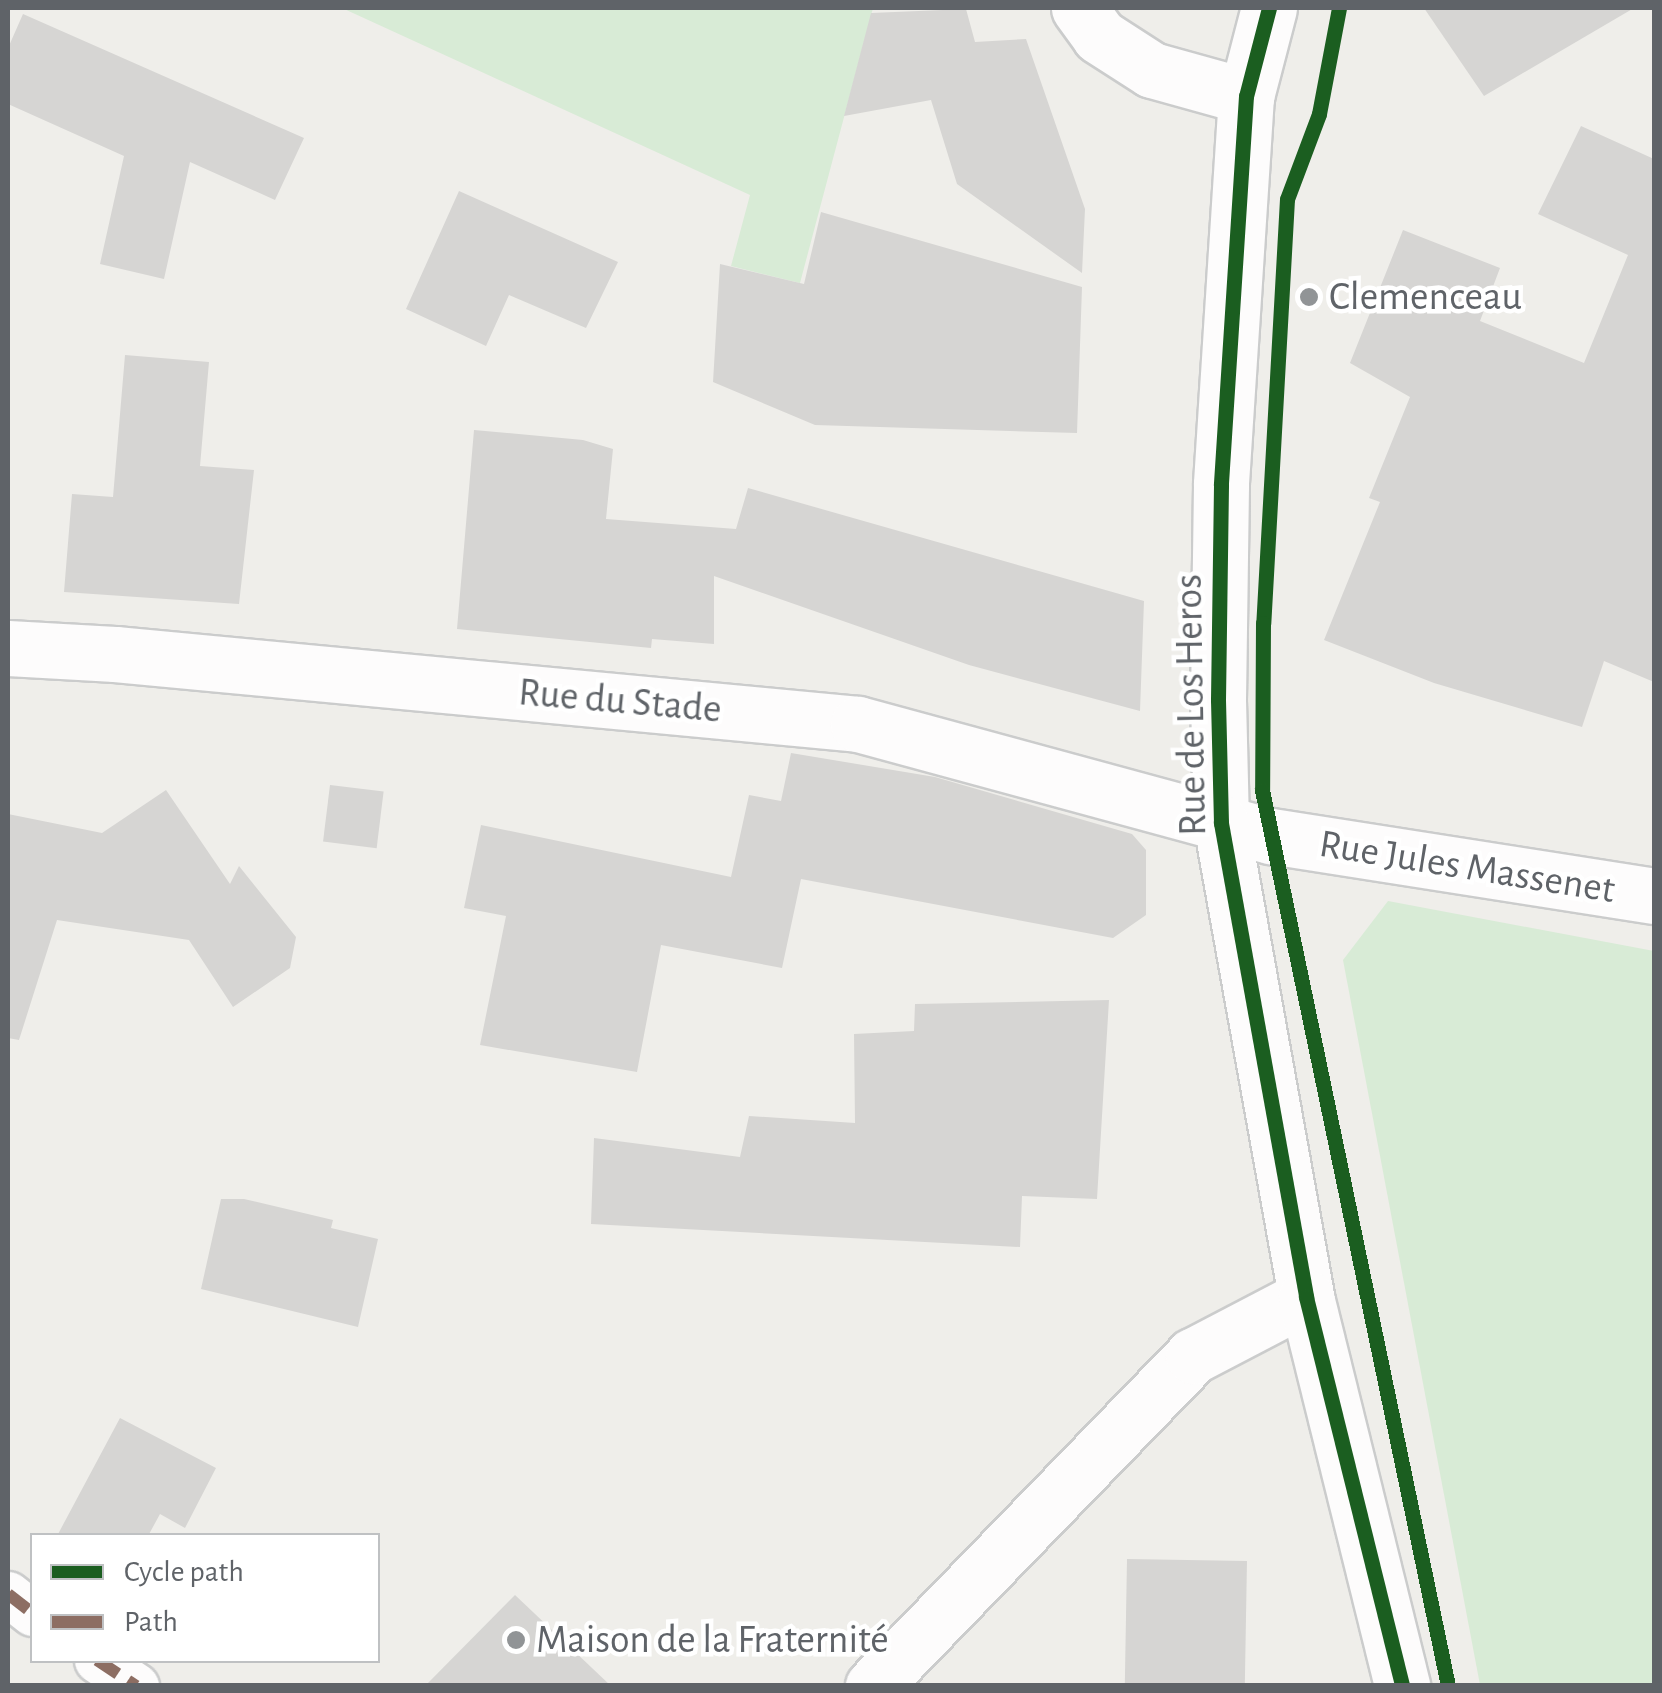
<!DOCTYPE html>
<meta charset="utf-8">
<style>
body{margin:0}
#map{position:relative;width:1662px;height:1693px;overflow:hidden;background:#efeeea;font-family:"Alegreya Sans",sans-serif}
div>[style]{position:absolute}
.green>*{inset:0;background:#d8ebd6}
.building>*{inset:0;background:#d6d5d3;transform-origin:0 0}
.roads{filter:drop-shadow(2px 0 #cbcccc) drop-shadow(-2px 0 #cbcccc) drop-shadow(0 2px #cbcccc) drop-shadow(0 -2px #cbcccc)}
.pedestrian>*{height:45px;margin:-22.5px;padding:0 22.5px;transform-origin:22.5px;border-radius:22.5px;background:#fdfcfc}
.minor>*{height:55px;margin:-27.5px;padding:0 27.5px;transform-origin:27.5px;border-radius:27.5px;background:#fdfcfc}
.tertiary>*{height:55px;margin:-27.5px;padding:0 27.5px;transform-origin:27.5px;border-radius:27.5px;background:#fdfcfc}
.quiet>*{height:12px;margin-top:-6px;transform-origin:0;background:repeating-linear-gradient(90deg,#8d6e63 0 25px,transparent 0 37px)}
.cycleway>*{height:15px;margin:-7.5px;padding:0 7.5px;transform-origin:7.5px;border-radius:7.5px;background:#1b5e20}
.dots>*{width:28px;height:28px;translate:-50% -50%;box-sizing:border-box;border:5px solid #fff;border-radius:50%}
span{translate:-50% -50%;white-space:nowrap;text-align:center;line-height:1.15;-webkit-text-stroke:9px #fff;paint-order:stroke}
.poi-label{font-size:40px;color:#5f6368}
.left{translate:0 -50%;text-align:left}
.street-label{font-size:40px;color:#5f6368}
.frame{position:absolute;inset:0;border:10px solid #5f6368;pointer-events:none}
.legend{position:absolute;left:30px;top:1533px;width:350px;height:130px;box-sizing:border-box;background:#fff;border:2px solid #bfc1c3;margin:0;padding:12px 18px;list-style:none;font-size:30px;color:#5f6368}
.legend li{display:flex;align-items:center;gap:20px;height:50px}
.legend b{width:50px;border:2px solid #bfc1c3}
</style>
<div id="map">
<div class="green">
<div style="clip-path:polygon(342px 8px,873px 8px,800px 283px,731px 266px,750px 195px)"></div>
<div style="clip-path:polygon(1388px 901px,1654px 951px,1654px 1685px,1480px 1685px,1343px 960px)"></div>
</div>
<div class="building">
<div style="clip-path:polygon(1424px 8px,1634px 8px,1484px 96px)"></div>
<div style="clip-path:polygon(966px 9px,975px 42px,1026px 39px,1085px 209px,1082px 273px,957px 184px,931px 100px,844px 116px,871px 13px)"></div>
<div style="clip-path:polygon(23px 14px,304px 138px,275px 200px,190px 162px,164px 279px,100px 264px,124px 156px,8px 104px,8px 48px)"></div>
<div style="clip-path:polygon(1581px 126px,1654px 159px,1654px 682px,1604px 661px,1582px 727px,1434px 683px,1324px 640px,1380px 502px,1369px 498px,1410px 397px,1350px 363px,1403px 230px,1500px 268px,1480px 321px,1584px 363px,1628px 255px,1538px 214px)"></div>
<div style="clip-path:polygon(459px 191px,618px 262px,586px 328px,509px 295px,486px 346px,406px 309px)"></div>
<div style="clip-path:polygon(821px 212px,1082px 287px,1077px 433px,815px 425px,713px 382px,720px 264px,804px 284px)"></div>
<div style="clip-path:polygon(125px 355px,209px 362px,200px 466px,254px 470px,239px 604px,64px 592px,72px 494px,113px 497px)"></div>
<div style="clip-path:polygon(474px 430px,583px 440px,613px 449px,606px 519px,736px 529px,748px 488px,1144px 601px,1140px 711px,969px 665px,714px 576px,714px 644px,652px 639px,651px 648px,457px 629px)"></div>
<div style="clip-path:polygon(791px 753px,935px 777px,1132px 834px,1146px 850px,1146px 915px,1113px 938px,801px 879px,782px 968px,661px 945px,637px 1072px,480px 1045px,506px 916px,464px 908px,481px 825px,731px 877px,749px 795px,781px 801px)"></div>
<div style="left:330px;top:785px;width:54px;height:57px;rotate:7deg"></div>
<div style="clip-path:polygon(166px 790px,230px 884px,239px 866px,296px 937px,290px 968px,233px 1007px,189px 940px,57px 920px,19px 1040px,8px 1038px,8px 814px,102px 833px)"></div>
<div style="clip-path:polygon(1109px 1000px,1097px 1199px,1022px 1196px,1020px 1247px,591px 1224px,594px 1138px,740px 1157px,749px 1116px,855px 1123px,854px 1034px,914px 1031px,915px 1004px)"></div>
<div style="clip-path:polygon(221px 1199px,244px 1199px,333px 1220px,331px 1228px,378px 1239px,358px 1327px,201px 1289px)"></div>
<div style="clip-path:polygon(120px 1418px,216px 1468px,185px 1528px,160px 1514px,148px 1536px,57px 1536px)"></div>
<div style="left:1127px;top:1559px;width:120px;height:127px;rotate:1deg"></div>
<div style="clip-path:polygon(515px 1595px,611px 1686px,425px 1686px)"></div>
</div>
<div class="roads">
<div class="pedestrian">
<div style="left:8px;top:1594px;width:31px;rotate:38deg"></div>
<div style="left:97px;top:1660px;width:47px;rotate:33.7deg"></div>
</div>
<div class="minor">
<div style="left:1079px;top:8px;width:34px;rotate:54deg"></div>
<div style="left:1099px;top:36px;width:63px;rotate:32.7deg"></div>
<div style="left:1152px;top:70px;width:98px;rotate:15.5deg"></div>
<div style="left:8px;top:648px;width:107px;rotate:3.2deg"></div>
<div style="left:115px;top:654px;width:746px;rotate:5.38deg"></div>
<div style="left:858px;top:724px;width:428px;rotate:15.2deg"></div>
<div style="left:1271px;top:836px;width:388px;rotate:8.9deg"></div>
<div style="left:873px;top:1686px;width:460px;rotate:-45.9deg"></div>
<div style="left:1193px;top:1356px;width:127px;rotate:-27.6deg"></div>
</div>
<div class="tertiary">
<div style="left:1269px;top:8px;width:91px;rotate:104.6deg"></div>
<div style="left:1246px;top:96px;width:390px;rotate:93.7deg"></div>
<div style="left:1221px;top:485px;width:215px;rotate:90.8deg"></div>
<div style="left:1218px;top:700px;width:123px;rotate:88.6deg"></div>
<div style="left:1221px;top:823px;width:482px;rotate:79.8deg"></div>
<div style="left:1306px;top:1297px;width:401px;rotate:76.1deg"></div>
</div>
</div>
<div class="quiet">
<div style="left:8px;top:1594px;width:31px;rotate:38deg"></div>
<div style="left:97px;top:1660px;width:47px;rotate:33.7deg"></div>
</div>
<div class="cycleway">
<div style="left:1269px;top:8px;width:91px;rotate:104.6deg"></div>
<div style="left:1246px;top:96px;width:390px;rotate:93.7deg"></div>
<div style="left:1221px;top:485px;width:215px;rotate:90.8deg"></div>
<div style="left:1218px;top:700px;width:123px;rotate:88.6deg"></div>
<div style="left:1221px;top:823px;width:482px;rotate:79.8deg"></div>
<div style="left:1306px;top:1297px;width:401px;rotate:76.1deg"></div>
<div style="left:1339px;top:8px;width:108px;rotate:100.7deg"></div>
<div style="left:1319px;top:114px;width:91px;rotate:110.6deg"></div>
<div style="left:1287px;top:199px;width:425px;rotate:93.2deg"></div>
<div style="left:1263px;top:623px;width:167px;rotate:90.3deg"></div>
<div style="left:1262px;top:790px;width:915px;rotate:78.27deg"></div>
</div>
<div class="dots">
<div style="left:1309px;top:297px;background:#919496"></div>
<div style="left:516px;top:1640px;background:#919496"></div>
</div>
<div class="poi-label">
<span class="left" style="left:1329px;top:297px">Clemenceau</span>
<span class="left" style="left:536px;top:1640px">Maison de la Fraternité</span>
</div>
<div class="street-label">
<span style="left:620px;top:701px;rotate:5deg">Rue du Stade</span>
<span style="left:1191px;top:705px;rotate:-91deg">Rue de Los Heros</span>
<span style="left:1467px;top:867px;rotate:9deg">Rue Jules Massenet</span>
</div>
<div class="frame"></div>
<ul class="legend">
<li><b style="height:12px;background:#1b5e20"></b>Cycle path</li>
<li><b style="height:12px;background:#8d6e63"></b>Path</li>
</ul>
</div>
